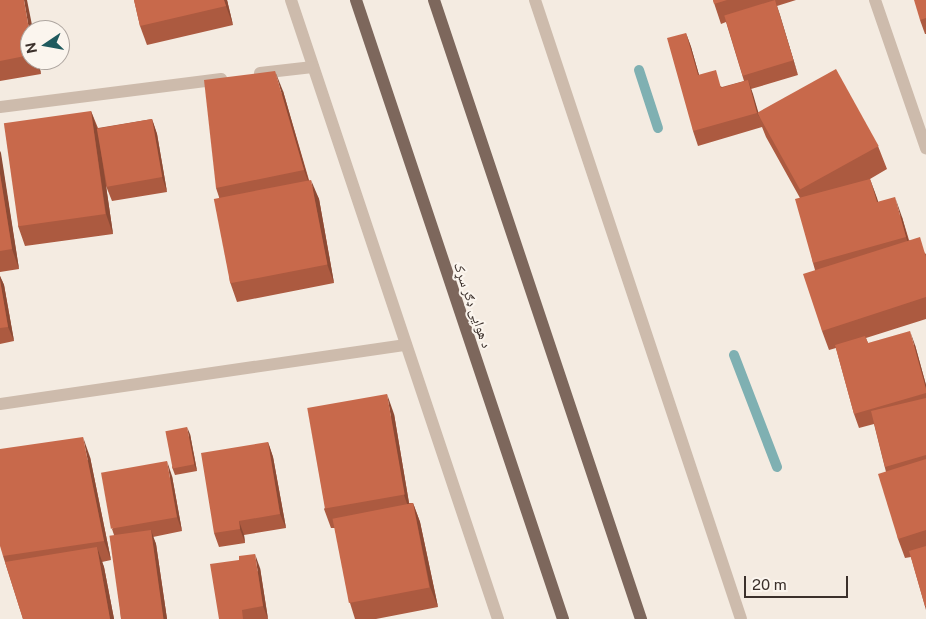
<!DOCTYPE html>
<meta charset="utf-8">
<style>
body{margin:0}
#map{position:relative;width:926px;height:619px;overflow:hidden;background:#f4ebe1;font-family:"Public Sans","Noto Naskh Arabic",sans-serif}
div>[style]{position:absolute}
.stream>*{height:10px;margin:-5px;padding:0 5px;transform-origin:5px;border-radius:5px;background:#7fb0b2}
.street>*{height:12px;margin:-6px;padding:0 6px;transform-origin:6px;border-radius:6px;background:#cdbbac}
.primary>*{height:12px;margin:-6px;padding:0 6px;transform-origin:6px;border-radius:6px;background:#7d675c}
.wall>*{inset:0;background:#ac5a40}
.shaded-wall>*{inset:0;background:#8c4a34}
.building>*{inset:0;background:#c8694b;transform-origin:0 0}
span{translate:-50% -50%;white-space:nowrap;text-align:center;line-height:1.15;-webkit-text-stroke:4px #fbf5ee;paint-order:stroke}
.street-label{font-size:14px;color:#3b302b}
.north{position:absolute;left:20px;top:20px;width:50px;height:50px;box-sizing:border-box;background:#fbf5ee;border:1px solid #aea6a0;border-radius:50%;rotate:258deg;font-size:14px;font-weight:700;line-height:20px;text-align:center;color:#3b302b}
.north::after{content:'';display:block;margin:auto;width:18px;height:22px;background:#1f5a5e;clip-path:polygon(50% 0,100% 100%,50% 72%,0 100%)}
.scale{position:absolute;left:744px;top:576px;width:104px;height:22px;box-sizing:border-box;border:2px solid #3b302b;border-top:0;padding-left:6px;font-size:15px;line-height:18px;white-space:nowrap;color:#3b302b;-webkit-text-stroke:4px #fbf5ee;paint-order:stroke}
</style>
<div id="map">
<div class="stream">
<div style="left:639px;top:70px;width:61px;rotate:71.9deg"></div>
<div style="left:734px;top:355px;width:120px;rotate:69deg"></div>
</div>
<div class="street">
<div style="left:291px;top:0;width:653px;rotate:71.51deg"></div>
<div style="left:535px;top:0;width:652px;rotate:71.59deg"></div>
<div style="left:875px;top:0;width:157px;rotate:71deg"></div>
<div style="left:260px;top:73px;width:53px;rotate:-6.5deg"></div>
<div style="left:0;top:107px;width:223px;rotate:-7.2deg"></div>
<div style="left:0;top:404px;width:410px;rotate:-8.3deg"></div>
</div>
<div class="primary">
<div style="left:356px;top:0;width:653px;rotate:71.51deg"></div>
<div style="left:434px;top:0;width:653px;rotate:71.51deg"></div>
</div>
<div class="wall">
<div style="clip-path:polygon(0 0,30px 30px,30px 60px,38px 60px,41px 74px,0 81px)"></div>
<div style="clip-path:polygon(134px 0,227px 0,233px 25px,147px 45px,140px 26px)"></div>
<div style="clip-path:polygon(713px 0,796px 0,777px 6px,798px 75px,751px 89px,758px 113px,878px 146px,887px 169px,870px 179px,878px 202px,902px 217px,909px 240px,926px 254px,926px 319px,866px 338px,868px 343px,915px 345px,926px 385px,926px 610px,911px 557px,905px 558px,898px 539px,886px 472px,874px 424px,859px 428px,854px 414px,836px 348px,829px 350px,822px 331px,815px 270px,813px 263px,800px 198px,766px 137px,762px 127px,698px 146px,693px 131px,686px 33px,691px 47px,699px 75px,722px 87px,744px 81px,726px 22px,721px 24px)"></div>
<div style="clip-path:polygon(926px 0,926px 34px,925px 34px,920px 20px)"></div>
<div style="clip-path:polygon(283px 91px,309px 180px,319px 199px,334px 283px,237px 302px,230px 282px,219px 197px,216px 188px)"></div>
<div style="clip-path:polygon(91px 111px,98px 128px,152px 119px,157px 134px,167px 192px,112px 201px,106px 186px,105px 179px,113px 234px,25px 246px,18px 226px)"></div>
<div style="clip-path:polygon(0 151px,19px 269px,0 272px)"></div>
<div style="clip-path:polygon(0 276px,4px 285px,14px 341px,0 344px)"></div>
<div style="clip-path:polygon(394px 414px,409px 503px,413px 503px,420px 522px,438px 607px,376px 619px,355px 619px,350px 603px,335px 528px,331px 528px,324px 509px)"></div>
<div style="clip-path:polygon(190px 434px,197px 471px,175px 475px,172px 467px)"></div>
<div style="clip-path:polygon(268px 442px,273px 457px,286px 528px,244px 535px,245px 543px,219px 547px,214px 533px)"></div>
<div style="clip-path:polygon(90px 457px,111px 560px,102px 562px,104px 567px,114px 619px,23px 619px,3px 556px)"></div>
<div style="clip-path:polygon(172px 476px,182px 531px,153px 537px,156px 544px,167px 619px,121px 619px,114px 535px,112px 529px)"></div>
<div style="clip-path:polygon(260px 568px,268px 619px,219px 619px)"></div>
</div>
<div class="shaded-wall">
<div style="clip-path:polygon(24px 0,27px 0,33px 30px,30px 30px,30px 35px)"></div>
<div style="clip-path:polygon(224px 0,227px 0,233px 25px,226px 6px)"></div>
<div style="clip-path:polygon(775px 0,780px 15px,798px 75px,793px 60px)"></div>
<div style="clip-path:polygon(686px 33px,691px 47px,703px 89px,698px 75px)"></div>
<div style="clip-path:polygon(35px 60px,38px 60px,41px 74px)"></div>
<div style="clip-path:polygon(275px 71px,283px 91px,311px 189px,304px 170px)"></div>
<div style="clip-path:polygon(748px 80px,753px 94px,760px 118px,757px 113px)"></div>
<div style="clip-path:polygon(91px 111px,98px 131px,113px 234px,106px 214px)"></div>
<div style="clip-path:polygon(152px 119px,157px 134px,167px 192px,162px 177px)"></div>
<div style="clip-path:polygon(0 151px,1px 153px,19px 269px,12px 249px,0 174px)"></div>
<div style="clip-path:polygon(870px 179px,877px 198px,884px 222px,877px 202px)"></div>
<div style="clip-path:polygon(311px 180px,319px 199px,334px 283px,327px 264px)"></div>
<div style="clip-path:polygon(895px 197px,902px 217px,913px 257px,906px 237px)"></div>
<div style="clip-path:polygon(0 276px,4px 285px,14px 341px,8px 327px,0 280px)"></div>
<div style="clip-path:polygon(910px 331px,915px 345px,926px 385px,926px 389px)"></div>
<div style="clip-path:polygon(387px 394px,394px 414px,411px 515px,404px 495px)"></div>
<div style="clip-path:polygon(187px 427px,190px 434px,197px 471px,194px 464px)"></div>
<div style="clip-path:polygon(83px 437px,90px 457px,111px 560px,104px 541px)"></div>
<div style="clip-path:polygon(268px 442px,273px 457px,286px 528px,280px 514px)"></div>
<div style="clip-path:polygon(167px 461px,172px 476px,182px 531px,177px 517px)"></div>
<div style="clip-path:polygon(413px 503px,420px 522px,438px 607px,430px 587px)"></div>
<div style="clip-path:polygon(239px 521px,244px 535px,245px 543px,240px 529px)"></div>
<div style="clip-path:polygon(151px 530px,156px 544px,167px 619px,163px 619px)"></div>
<div style="clip-path:polygon(97px 547px,104px 567px,114px 619px,110px 619px)"></div>
<div style="clip-path:polygon(255px 554px,260px 568px,268px 619px,263px 606px)"></div>
</div>
<div class="building">
<div style="clip-path:polygon(0 0,24px 0,30px 35px,30px 55px,0 61px)"></div>
<div style="clip-path:polygon(134px 0,224px 0,226px 6px,140px 26px)"></div>
<div style="clip-path:polygon(713px 0,727px 0,714px 4px)"></div>
<div style="left:775px;top:0;width:63px;height:53px;rotate:73deg"></div>
<div style="clip-path:polygon(914px 0,926px 0,926px 18px,920px 20px)"></div>
<div style="clip-path:polygon(686px 33px,698px 75px,716px 70px,721px 88px,748px 80px,757px 113px,693px 131px,667px 38px)"></div>
<div style="left:836px;top:69px;width:88px;height:90px;rotate:61deg"></div>
<div style="clip-path:polygon(275px 71px,304px 170px,216px 188px,204px 80px)"></div>
<div style="left:91px;top:111px;width:104px;height:88px;rotate:82deg"></div>
<div style="left:152px;top:119px;width:59px;height:56px;rotate:80deg"></div>
<div style="clip-path:polygon(0 174px,12px 249px,0 251px)"></div>
<div style="clip-path:polygon(870px 179px,877px 202px,895px 197px,906px 237px,813px 263px,795px 199px)"></div>
<div style="left:311px;top:180px;width:86px;height:99px;rotate:79deg"></div>
<div style="clip-path:polygon(920px 237px,926px 257px,926px 297px,822px 331px,803px 274px)"></div>
<div style="clip-path:polygon(0 280px,8px 327px,0 328px)"></div>
<div style="clip-path:polygon(910px 331px,926px 389px,926px 393px,854px 414px,835px 345px,865px 336px,868px 343px)"></div>
<div style="left:387px;top:394px;width:102px;height:81px;rotate:80deg"></div>
<div style="clip-path:polygon(926px 398px,926px 455px,885px 467px,871px 411px)"></div>
<div style="left:187px;top:427px;width:38px;height:22px;rotate:79deg"></div>
<div style="clip-path:polygon(83px 437px,104px 541px,3px 556px,0 546px,0 449px)"></div>
<div style="clip-path:polygon(268px 442px,280px 514px,239px 521px,240px 529px,214px 533px,201px 453px)"></div>
<div style="clip-path:polygon(926px 459px,926px 530px,898px 539px,878px 474px)"></div>
<div style="left:167px;top:461px;width:57px;height:67px;rotate:80deg"></div>
<div style="left:413px;top:503px;width:86px;height:82px;rotate:79deg"></div>
<div style="left:151px;top:530px;width:90px;height:42px;rotate:82deg"></div>
<div style="clip-path:polygon(926px 546px,926px 606px,925px 606px,909px 551px)"></div>
<div style="clip-path:polygon(97px 547px,110px 619px,23px 619px,5px 562px)"></div>
<div style="clip-path:polygon(255px 554px,263px 606px,242px 610px,243px 619px,219px 619px,210px 564px,239px 560px,239px 556px)"></div>
</div>
<div class="street-label">
<span style="left:473px;top:305px;rotate:71deg">د هوایی ډګر سړک</span>
</div>
<div class="north">N</div>
<div class="scale">20 m</div>
</div>
